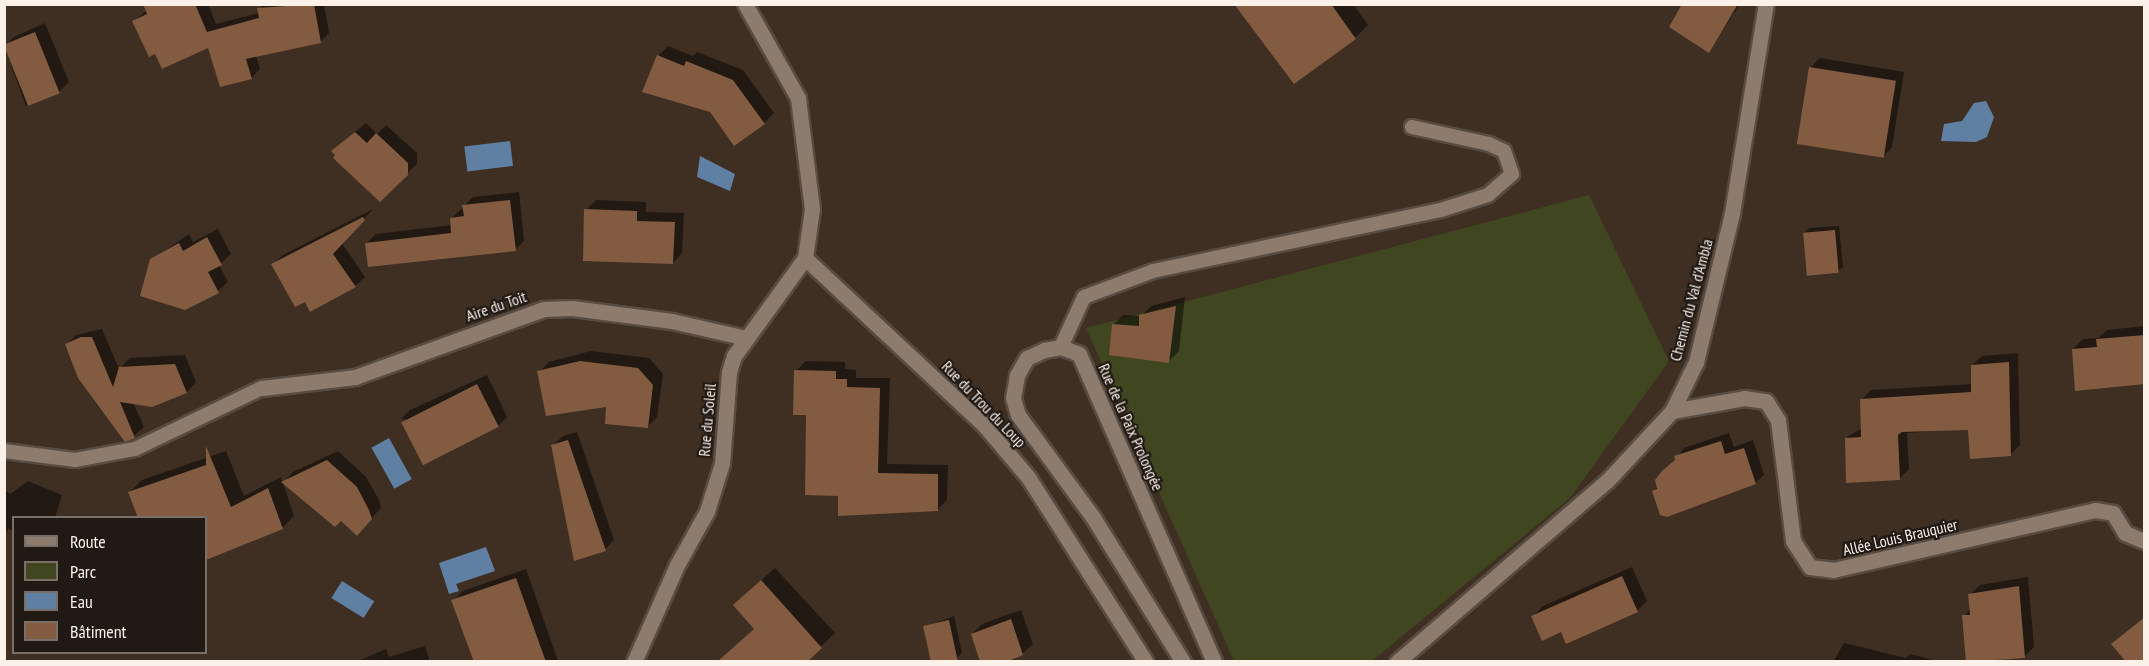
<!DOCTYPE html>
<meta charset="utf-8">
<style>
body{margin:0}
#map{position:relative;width:2149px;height:666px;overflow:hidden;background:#3f2f23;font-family:"PT Sans Narrow",sans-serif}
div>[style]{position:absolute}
.green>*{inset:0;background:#40461f}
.water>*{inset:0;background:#5f80a3;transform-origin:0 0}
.shadow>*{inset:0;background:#0007}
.building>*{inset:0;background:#825b40;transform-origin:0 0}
.roads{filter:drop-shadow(2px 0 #584b41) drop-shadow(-2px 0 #584b41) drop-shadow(0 2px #584b41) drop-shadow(0 -2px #584b41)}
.service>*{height:14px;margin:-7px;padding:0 7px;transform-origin:7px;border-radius:7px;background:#8d7b6d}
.minor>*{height:15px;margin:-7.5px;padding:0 7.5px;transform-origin:7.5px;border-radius:7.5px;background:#8d7b6d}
span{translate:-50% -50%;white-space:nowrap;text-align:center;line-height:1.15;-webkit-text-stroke:4.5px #201914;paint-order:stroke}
.street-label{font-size:16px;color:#fbf1e9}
.frame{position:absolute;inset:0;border:6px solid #fbf1e9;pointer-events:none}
.legend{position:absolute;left:12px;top:516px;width:195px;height:138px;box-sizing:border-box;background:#201914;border:2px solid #786f69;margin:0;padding:8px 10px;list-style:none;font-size:18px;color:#fbf1e9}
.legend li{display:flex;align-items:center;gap:12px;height:30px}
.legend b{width:30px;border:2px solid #786f69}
</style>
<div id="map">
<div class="green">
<div style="clip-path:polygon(1589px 195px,1669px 361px,1570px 498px,1372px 661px,1234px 661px,1086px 328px)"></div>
</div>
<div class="water">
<div style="clip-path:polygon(1986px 101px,1994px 117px,1987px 137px,1976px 142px,1941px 141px,1944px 124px,1962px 121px,1974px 103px)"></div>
<div style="left:510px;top:141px;width:25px;height:46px;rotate:83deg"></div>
<div style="clip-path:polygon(700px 156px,735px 174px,730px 191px,697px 177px)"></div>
<div style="left:389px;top:438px;width:47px;height:20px;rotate:61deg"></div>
<div style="clip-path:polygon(486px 547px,495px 571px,456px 584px,459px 591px,449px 594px,439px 563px)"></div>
<div style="left:342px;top:581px;width:38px;height:20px;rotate:32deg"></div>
</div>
<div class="shadow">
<div style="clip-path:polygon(144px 4px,208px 4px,216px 24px,259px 13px,262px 4px,324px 4px,329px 33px,321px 41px,256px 56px,260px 69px,251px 78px,209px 45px,156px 52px,134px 21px,147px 10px)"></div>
<div style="clip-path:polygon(1236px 4px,1353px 4px,1368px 25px,1355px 38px)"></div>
<div style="clip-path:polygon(1684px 4px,1740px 4px,1709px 51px)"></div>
<div style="clip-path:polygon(45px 23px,69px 82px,59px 92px,26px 106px,4px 46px,14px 37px)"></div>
<div style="clip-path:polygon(668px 46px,693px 56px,697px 52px,743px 70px,774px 113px,764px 123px,711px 111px,658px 56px)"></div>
<div style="clip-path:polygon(1820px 58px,1904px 72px,1892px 147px,1883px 157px,1810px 68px)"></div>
<div style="clip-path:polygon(366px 123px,377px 134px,386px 125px,417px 153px,417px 164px,380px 199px,333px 150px)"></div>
<div style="clip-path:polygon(519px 192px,524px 241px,515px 250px,367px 243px,376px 234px,452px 225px,451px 219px,473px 197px)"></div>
<div style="clip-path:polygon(596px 200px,646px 202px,646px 212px,684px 213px,682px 253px,673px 263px,586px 210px)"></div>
<div style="clip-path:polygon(373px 209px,342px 243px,365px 277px,355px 286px,306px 300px,273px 264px,283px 255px)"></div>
<div style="clip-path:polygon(1839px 226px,1843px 267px,1838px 271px,1804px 233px,1809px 228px)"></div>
<div style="clip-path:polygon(218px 229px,231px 254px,219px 265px,228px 282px,218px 291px,151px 260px,189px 234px,193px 242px)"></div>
<div style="clip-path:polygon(1185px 297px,1179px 351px,1169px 361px,1113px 325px,1123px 315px,1141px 316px,1151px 306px)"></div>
<div style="clip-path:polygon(2144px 326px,2144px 382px,2073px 349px,2083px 339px,2098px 338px,2107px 330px)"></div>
<div style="clip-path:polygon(102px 329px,119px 369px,130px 358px,185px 355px,196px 382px,187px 392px,152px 405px,133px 402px,144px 427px,134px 436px,67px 344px,76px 335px)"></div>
<div style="clip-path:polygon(591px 351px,649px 358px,663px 374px,657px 417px,647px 427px,539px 372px,549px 362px)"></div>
<div style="clip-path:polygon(2018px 353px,2020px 445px,2010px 455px,1970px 428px,1907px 433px,1909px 469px,1899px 479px,1846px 438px,1862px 428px,1861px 400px,1871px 390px,1973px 384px,1972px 365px,1982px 356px)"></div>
<div style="clip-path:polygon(806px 361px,845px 362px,845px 369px,856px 370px,856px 378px,890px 378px,887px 464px,948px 465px,947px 500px,937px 510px,840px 494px,808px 414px,796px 371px)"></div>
<div style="clip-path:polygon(487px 375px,507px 417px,498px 426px,401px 419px,410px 410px)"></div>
<div style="clip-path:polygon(577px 432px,614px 540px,605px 549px,553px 445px,563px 436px)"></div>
<div style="clip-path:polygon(1729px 433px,1734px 447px,1753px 440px,1764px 475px,1755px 483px,1654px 491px,1684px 448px)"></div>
<div style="clip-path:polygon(226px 451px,244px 496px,281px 477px,294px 516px,282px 528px,206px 558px,206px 518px,130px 492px,142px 480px)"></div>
<div style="clip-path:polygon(338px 451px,366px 477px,379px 500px,381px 508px,366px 524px,284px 482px,293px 472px)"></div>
<div style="clip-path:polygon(28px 481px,62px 495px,55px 518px,14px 518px,14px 531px,8px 529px,4px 538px,4px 489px,10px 494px)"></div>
<div style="clip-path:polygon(1632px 567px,1647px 601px,1637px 611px,1562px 630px,1533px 616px,1543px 606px)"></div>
<div style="clip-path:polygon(775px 568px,835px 633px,805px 662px,726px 656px,755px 628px,748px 592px)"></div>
<div style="clip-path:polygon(526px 569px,558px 661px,476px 662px,453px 601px,463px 591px)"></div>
<div style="clip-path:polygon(2028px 577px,2034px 647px,2025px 656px,1964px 616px,1971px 608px,1970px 595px,1980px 585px)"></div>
<div style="clip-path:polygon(1021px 610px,1033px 644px,1022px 654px,972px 634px,982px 624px)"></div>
<div style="clip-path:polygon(954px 616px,962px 653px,957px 658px,925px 627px)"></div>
<div style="clip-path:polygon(1844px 643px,1906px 658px,1910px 654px,1941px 662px,1833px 662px)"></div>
<div style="clip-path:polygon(425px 646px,430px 662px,356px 662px,386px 649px,389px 657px)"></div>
</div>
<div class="building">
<div style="clip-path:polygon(143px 4px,195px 4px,207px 32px,259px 18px,257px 8px,314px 4px,321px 43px,246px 59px,252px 79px,220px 87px,208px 48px,162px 69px,155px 54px,149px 57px,132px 21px,147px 14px)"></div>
<div style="clip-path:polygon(1234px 4px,1331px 4px,1356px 39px,1294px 84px)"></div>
<div style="clip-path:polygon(1682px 4px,1738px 4px,1709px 53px,1669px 27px)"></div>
<div style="left:35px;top:32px;width:66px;height:34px;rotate:68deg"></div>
<div style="clip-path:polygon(657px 55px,684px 66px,686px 61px,733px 80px,765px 124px,734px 146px,710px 112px,642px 92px)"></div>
<div style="left:1809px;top:67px;width:88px;height:78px;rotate:9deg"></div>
<div style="clip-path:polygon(355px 132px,367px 143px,376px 133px,408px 163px,408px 175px,380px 202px,333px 158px,335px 155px,331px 151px)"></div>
<div style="clip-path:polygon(510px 200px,516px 251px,368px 267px,365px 243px,451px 233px,450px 218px,464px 216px,462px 205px)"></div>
<div style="clip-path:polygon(584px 209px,637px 211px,637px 221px,675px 222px,673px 264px,583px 261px)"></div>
<div style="clip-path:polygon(363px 217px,365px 220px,333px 254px,356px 287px,310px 312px,305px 302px,295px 307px,271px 264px)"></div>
<div style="left:1835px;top:230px;width:43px;height:32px;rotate:85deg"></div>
<div style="clip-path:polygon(207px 237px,222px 265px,208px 272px,219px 293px,185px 310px,140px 296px,150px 259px,179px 243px,183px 251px)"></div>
<div style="clip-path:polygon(1176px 306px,1169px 363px,1109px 355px,1112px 324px,1139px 326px,1139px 315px)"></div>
<div style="clip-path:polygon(2145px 335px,2145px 384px,2075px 391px,2072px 349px,2097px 347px,2096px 339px)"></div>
<div style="clip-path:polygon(81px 337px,92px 337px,113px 387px,119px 367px,175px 364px,187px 393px,152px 407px,120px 402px,135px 438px,125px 442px,78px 378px,65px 344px)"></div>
<div style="clip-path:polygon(580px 361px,638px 368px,653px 385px,648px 428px,605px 424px,606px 407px,546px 416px,537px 371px)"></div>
<div style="clip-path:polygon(2009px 362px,2011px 456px,1970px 459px,1968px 430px,1902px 432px,1898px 435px,1900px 480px,1846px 483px,1845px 438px,1861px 437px,1860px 399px,1971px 392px,1971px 365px)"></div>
<div style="clip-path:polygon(794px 370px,836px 371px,836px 379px,847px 379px,847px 387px,880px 388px,878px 473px,938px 474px,938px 511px,838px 516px,838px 496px,805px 495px,806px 415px,793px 415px)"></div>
<div style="left:477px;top:384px;width:48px;height:85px;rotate:63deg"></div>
<div style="clip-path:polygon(568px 440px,606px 551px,574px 561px,551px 445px)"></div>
<div style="clip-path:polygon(1721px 441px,1725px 454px,1744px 448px,1756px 484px,1667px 517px,1660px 515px,1652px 491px,1657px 489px,1655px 480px,1662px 471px,1675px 460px,1674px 456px)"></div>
<div style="clip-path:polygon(206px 446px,231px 507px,268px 488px,283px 529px,206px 560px,206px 518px,138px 518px,128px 492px,206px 465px)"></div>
<div style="clip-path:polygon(327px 460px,357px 487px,369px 510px,372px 519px,357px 536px,341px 521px,335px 527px,281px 482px)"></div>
<div style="clip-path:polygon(1622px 576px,1638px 612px,1566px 644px,1561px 632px,1542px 641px,1531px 616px)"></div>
<div style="clip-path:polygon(516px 578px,546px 662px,474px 662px,451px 600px)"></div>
<div style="clip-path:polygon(761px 580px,822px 648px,807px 662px,717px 662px,754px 629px,733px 605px)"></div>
<div style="clip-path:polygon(2019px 586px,2025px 658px,1966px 662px,1962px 615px,1970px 615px,1968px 594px)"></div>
<div style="clip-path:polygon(2145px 617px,2145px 662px,2126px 662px,2111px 644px)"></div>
<div style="clip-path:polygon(1011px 619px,1023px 655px,1006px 662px,980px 662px,971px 634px)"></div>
<div style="clip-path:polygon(949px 620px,958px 662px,931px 662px,923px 626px)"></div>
</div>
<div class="roads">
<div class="service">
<div style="left:1061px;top:347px;width:55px;rotate:-65.3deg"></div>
<div style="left:1084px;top:297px;width:74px;rotate:-20.6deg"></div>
<div style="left:1153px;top:271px;width:298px;rotate:-12deg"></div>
<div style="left:1444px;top:209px;width:46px;rotate:-17.7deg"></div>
<div style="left:1488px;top:195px;width:32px;rotate:-41deg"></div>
<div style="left:1512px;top:174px;width:24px;rotate:-109deg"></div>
<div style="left:1504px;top:151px;width:17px;rotate:-155deg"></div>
<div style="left:1489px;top:144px;width:79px;rotate:-167.6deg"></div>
<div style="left:4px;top:451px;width:72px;rotate:7.2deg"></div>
<div style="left:75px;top:460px;width:61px;rotate:-10.4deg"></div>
<div style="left:135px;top:449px;width:141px;rotate:-25.7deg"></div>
</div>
<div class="minor">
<div style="left:805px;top:258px;width:245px;rotate:43deg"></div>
<div style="left:984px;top:425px;width:68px;rotate:49.8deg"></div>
<div style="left:1028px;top:477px;width:219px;rotate:57.5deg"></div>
<div style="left:262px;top:388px;width:94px;rotate:-6.7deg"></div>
<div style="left:355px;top:377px;width:201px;rotate:-19.8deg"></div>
<div style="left:544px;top:309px;width:28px;rotate:-2deg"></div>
<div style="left:572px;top:308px;width:101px;rotate:7.4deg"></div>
<div style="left:672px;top:321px;width:76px;rotate:12.9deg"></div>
<div style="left:1672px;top:411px;width:73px;rotate:-10.2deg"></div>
<div style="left:1744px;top:398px;width:22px;rotate:8deg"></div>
<div style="left:1766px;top:401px;width:22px;rotate:58deg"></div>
<div style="left:1778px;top:420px;width:122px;rotate:82.9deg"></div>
<div style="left:1793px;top:541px;width:31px;rotate:57deg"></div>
<div style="left:1810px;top:567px;width:23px;rotate:7deg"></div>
<div style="left:1833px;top:570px;width:269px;rotate:-12.9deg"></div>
<div style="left:2095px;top:510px;width:18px;rotate:9deg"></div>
<div style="left:2113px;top:513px;width:23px;rotate:59deg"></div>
<div style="left:2125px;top:533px;width:21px;rotate:23deg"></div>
<div style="left:634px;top:662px;width:106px;rotate:-66.1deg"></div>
<div style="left:677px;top:565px;width:62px;rotate:-60.9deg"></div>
<div style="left:707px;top:511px;width:50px;rotate:-72.6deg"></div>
<div style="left:722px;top:463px;width:91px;rotate:-85.6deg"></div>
<div style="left:729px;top:372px;width:17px;rotate:-73deg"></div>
<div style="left:734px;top:356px;width:121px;rotate:-54.1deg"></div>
<div style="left:805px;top:258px;width:49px;rotate:-81.9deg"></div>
<div style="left:812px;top:209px;width:112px;rotate:-97.2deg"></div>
<div style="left:798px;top:98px;width:108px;rotate:-119.4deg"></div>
<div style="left:1183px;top:662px;width:172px;rotate:-121.9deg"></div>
<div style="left:1092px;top:516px;width:125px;rotate:-126.2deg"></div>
<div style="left:1018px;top:415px;width:18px;rotate:-106deg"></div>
<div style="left:1013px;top:398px;width:23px;rotate:-80deg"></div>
<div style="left:1017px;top:375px;width:20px;rotate:-60deg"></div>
<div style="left:1027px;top:358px;width:19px;rotate:-25deg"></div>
<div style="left:1044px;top:350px;width:17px;rotate:-10deg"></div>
<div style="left:1061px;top:347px;width:19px;rotate:21deg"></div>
<div style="left:1079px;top:354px;width:336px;rotate:66.3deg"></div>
<div style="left:1397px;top:662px;width:277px;rotate:-40.8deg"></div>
<div style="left:1607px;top:481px;width:96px;rotate:-47.1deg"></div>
<div style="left:1672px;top:411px;width:55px;rotate:-63.9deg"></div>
<div style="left:1696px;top:362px;width:153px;rotate:-76.4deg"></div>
<div style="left:1732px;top:213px;width:212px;rotate:-80.8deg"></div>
</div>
</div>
<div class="street-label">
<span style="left:1691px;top:300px;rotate:-75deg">Chemin du Val d'Ambla</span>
<span style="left:496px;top:306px;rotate:-19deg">Aire du Toit</span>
<span style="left:984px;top:404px;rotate:46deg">Rue du Trou du Loup</span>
<span style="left:707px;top:420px;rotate:-85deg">Rue du Soleil</span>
<span style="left:1131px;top:427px;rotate:66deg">Rue de la Paix Prolongée</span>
<span style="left:1900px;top:537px;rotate:-13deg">Allée Louis Brauquier</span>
</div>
<div class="frame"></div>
<ul class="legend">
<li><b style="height:8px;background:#8d7b6d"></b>Route</li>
<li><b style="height:16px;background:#40461f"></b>Parc</li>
<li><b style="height:16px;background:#5f80a3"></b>Eau</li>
<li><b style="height:16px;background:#825b40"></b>Bâtiment</li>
</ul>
</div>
